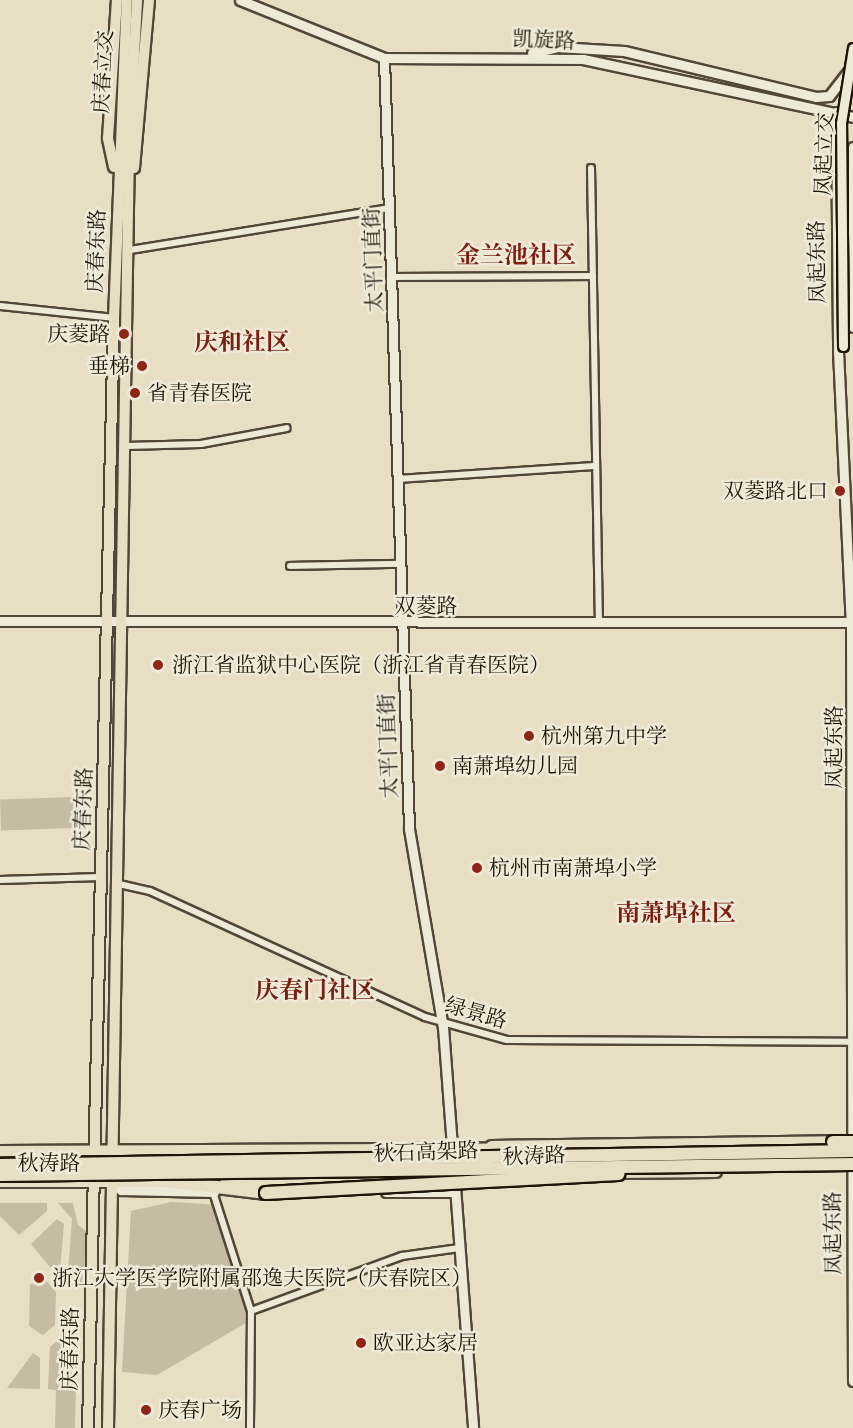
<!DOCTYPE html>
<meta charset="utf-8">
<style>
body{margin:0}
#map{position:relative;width:853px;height:1428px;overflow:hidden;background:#e7dec3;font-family:"IM FELL French Canon","Noto Serif SC",serif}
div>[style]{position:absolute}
.green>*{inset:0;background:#c5bca3;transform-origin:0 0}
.roads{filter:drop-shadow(2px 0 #524638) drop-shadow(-2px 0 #524638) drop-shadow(0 2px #524638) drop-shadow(0 -2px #524638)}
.street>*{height:6px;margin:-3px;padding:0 3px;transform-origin:3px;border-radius:3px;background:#efead8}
.secondary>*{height:9px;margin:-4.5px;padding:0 4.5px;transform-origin:4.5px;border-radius:4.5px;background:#efead8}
.primary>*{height:10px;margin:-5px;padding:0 5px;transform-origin:5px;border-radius:5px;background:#e7dec3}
.highway>*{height:12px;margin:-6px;padding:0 6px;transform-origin:6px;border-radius:6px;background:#e7dec3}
.bridges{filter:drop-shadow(2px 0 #201409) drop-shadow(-2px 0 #201409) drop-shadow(0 2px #201409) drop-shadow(0 -2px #201409)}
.secondary-bridge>*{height:9px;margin:-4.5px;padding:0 4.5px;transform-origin:4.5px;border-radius:4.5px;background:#efead8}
.highway-bridge>*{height:12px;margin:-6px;padding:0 6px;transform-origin:6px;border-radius:6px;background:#e7dec3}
.dots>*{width:16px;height:16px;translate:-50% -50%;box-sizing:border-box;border:3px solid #efead8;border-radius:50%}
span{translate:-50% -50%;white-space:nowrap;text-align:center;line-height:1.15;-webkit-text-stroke:5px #efead8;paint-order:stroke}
.street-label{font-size:21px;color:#201409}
.poi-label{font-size:21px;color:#201409}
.right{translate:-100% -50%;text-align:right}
.left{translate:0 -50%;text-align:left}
.quarter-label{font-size:24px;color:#7a1f14;font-weight:700}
</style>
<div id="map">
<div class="green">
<div style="left:73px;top:797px;width:31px;height:73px;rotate:88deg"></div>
<div style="clip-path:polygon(171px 1202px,222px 1205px,251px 1320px,157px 1375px,122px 1372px,131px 1211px)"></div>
<div style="clip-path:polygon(0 1203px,47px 1203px,47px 1211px,19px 1235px,0 1216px)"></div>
<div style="clip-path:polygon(58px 1203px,73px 1203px,78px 1225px,86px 1231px,84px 1285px,67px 1285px,72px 1219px)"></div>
<div style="clip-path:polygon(57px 1219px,64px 1224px,60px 1271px,54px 1272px,31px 1244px)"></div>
<div style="clip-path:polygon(43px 1277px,56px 1292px,55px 1325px,43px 1335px,29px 1326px,30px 1285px)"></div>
<div style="clip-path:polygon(69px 1331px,77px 1332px,75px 1428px,55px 1428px,56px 1390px,48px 1389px,50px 1347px)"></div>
<div style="clip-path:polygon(33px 1353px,40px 1358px,40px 1389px,7px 1388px)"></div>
</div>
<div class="roads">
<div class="street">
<div style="left:591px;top:168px;width:455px;rotate:89deg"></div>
<div style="left:130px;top:250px;width:262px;rotate:-9.2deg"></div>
<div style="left:392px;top:277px;width:201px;rotate:-0.3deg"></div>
<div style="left:0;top:306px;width:115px;rotate:6deg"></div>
<div style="left:127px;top:446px;width:74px;rotate:-1.5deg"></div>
<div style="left:201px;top:444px;width:87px;rotate:-10.5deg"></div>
<div style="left:397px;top:479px;width:198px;rotate:-3.8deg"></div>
<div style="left:290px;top:566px;width:109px;rotate:-1.1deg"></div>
<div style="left:0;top:880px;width:101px;rotate:-1.7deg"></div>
<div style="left:119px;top:884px;width:32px;rotate:13deg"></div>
<div style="left:150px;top:891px;width:302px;rotate:24.6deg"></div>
<div style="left:425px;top:1017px;width:85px;rotate:15.7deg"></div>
<div style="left:507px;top:1040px;width:345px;rotate:0.3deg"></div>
<div style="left:213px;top:1192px;width:125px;rotate:72.3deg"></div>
<div style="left:251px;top:1311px;width:117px;rotate:90.5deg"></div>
<div style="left:251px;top:1311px;width:161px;rotate:-20deg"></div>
<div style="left:402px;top:1256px;width:58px;rotate:-8deg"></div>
</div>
<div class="secondary">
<div style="left:240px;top:0;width:155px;rotate:21.9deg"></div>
<div style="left:384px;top:58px;width:199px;rotate:0.3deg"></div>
<div style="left:583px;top:59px;width:276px;rotate:12.1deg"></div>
<div style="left:532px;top:53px;width:27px;rotate:-13deg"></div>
<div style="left:558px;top:47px;width:66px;rotate:3.5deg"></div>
<div style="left:624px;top:51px;width:197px;rotate:13.5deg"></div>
<div style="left:816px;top:97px;width:13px;rotate:-4deg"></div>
<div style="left:829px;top:96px;width:31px;rotate:-52deg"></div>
<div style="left:384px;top:58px;width:771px;rotate:88.14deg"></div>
<div style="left:409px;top:829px;width:201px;rotate:80.3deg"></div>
<div style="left:443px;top:1027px;width:402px;rotate:85.7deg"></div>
<div style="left:836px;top:112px;width:239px;rotate:89.5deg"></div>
<div style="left:838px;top:351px;width:271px;rotate:87.3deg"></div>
<div style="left:851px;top:622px;width:759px;rotate:89.85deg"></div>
<div style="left:853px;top:147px;width:180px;rotate:90deg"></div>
<div style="left:0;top:621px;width:853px;rotate:0.07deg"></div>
<div style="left:111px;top:1182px;width:13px;rotate:39deg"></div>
<div style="left:121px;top:1190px;width:93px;rotate:1.2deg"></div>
<div style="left:386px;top:1192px;width:68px"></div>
</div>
<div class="primary">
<div style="left:114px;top:167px;width:30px;rotate:-102deg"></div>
<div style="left:108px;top:138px;width:138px;rotate:-86.3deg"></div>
<div style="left:134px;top:168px;width:169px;rotate:-84.9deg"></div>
<div style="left:0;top:1151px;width:499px;rotate:-0.3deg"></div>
<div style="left:612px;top:1173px;width:104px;rotate:-0.6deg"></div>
<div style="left:0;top:1182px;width:174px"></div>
<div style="left:225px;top:1183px;width:159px;rotate:-0.7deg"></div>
<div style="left:88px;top:1428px;width:1110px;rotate:-88.66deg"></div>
<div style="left:114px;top:318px;width:318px;rotate:-87.7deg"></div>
<div style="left:108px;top:1428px;width:1283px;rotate:-89.06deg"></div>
<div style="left:129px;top:145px;width:145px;rotate:-86.8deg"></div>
</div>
<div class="highway">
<div style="left:492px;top:1147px;width:341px;rotate:-0.8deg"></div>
<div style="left:167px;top:1181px;width:100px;rotate:6.9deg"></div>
</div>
</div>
<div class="bridges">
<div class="secondary-bridge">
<div style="left:843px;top:346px;width:223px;rotate:-90.5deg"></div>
<div style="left:841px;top:123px;width:76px;rotate:-80.9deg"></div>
</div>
<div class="highway-bridge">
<div style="left:833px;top:1142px;width:20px"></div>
<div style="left:0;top:1165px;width:853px;rotate:-0.94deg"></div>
<div style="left:0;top:1175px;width:853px;rotate:-0.74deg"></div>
<div style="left:266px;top:1193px;width:353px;rotate:-3.1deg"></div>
</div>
</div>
<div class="dots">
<div style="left:124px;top:334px;background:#8f2418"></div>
<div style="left:142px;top:366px;background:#8f2418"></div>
<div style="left:135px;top:393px;background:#8f2418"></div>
<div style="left:840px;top:491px;background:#8f2418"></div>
<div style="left:158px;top:665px;background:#8f2418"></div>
<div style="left:529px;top:736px;background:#8f2418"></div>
<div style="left:440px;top:766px;background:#8f2418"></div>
<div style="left:477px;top:868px;background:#8f2418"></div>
<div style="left:39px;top:1278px;background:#8f2418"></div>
<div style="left:361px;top:1343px;background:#8f2418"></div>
<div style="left:146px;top:1410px;background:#8f2418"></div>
</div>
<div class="street-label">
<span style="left:544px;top:40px;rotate:2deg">凯旋路</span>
<span style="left:103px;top:72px;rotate:-87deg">庆春立交</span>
<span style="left:824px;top:154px;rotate:-88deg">凤起立交</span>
<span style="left:96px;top:251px;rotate:-88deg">庆春东路</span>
<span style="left:373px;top:260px;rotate:-92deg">太平门直街</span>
<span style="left:817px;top:262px;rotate:-91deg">凤起东路</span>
<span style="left:426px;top:606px">双菱路</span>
<span style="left:388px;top:746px;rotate:-92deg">太平门直街</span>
<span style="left:834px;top:747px;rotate:-90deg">凤起东路</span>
<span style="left:83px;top:809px;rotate:-88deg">庆春东路</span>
<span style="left:476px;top:1013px;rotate:16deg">绿景路</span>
<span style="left:426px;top:1152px;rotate:-2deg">秋石高架路</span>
<span style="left:534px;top:1156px;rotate:-2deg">秋涛路</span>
<span style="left:49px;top:1163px">秋涛路</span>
<span style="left:833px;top:1233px;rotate:-91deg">凤起东路</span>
<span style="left:70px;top:1349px;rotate:-89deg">庆春东路</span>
</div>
<div class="poi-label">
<span class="right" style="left:110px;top:334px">庆菱路</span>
<span class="right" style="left:130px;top:366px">垂梯</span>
<span class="left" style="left:147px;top:393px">省青春医院</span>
<span class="right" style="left:828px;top:491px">双菱路北口</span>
<span class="left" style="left:172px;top:665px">浙江省监狱中心医院（浙江省青春医院）</span>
<span class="left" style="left:541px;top:736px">杭州第九中学</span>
<span class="left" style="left:452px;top:766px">南萧埠幼儿园</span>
<span class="left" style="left:489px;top:868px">杭州市南萧埠小学</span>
<span class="left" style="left:52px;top:1278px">浙江大学医学院附属邵逸夫医院（庆春院区）</span>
<span class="left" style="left:373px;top:1343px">欧亚达家居</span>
<span class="left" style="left:158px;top:1410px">庆春广场</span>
</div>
<div class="quarter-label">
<span style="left:516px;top:256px">金兰池社区</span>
<span style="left:242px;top:343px">庆和社区</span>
<span style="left:676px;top:914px">南萧埠社区</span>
<span style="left:315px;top:991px">庆春门社区</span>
</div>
</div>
